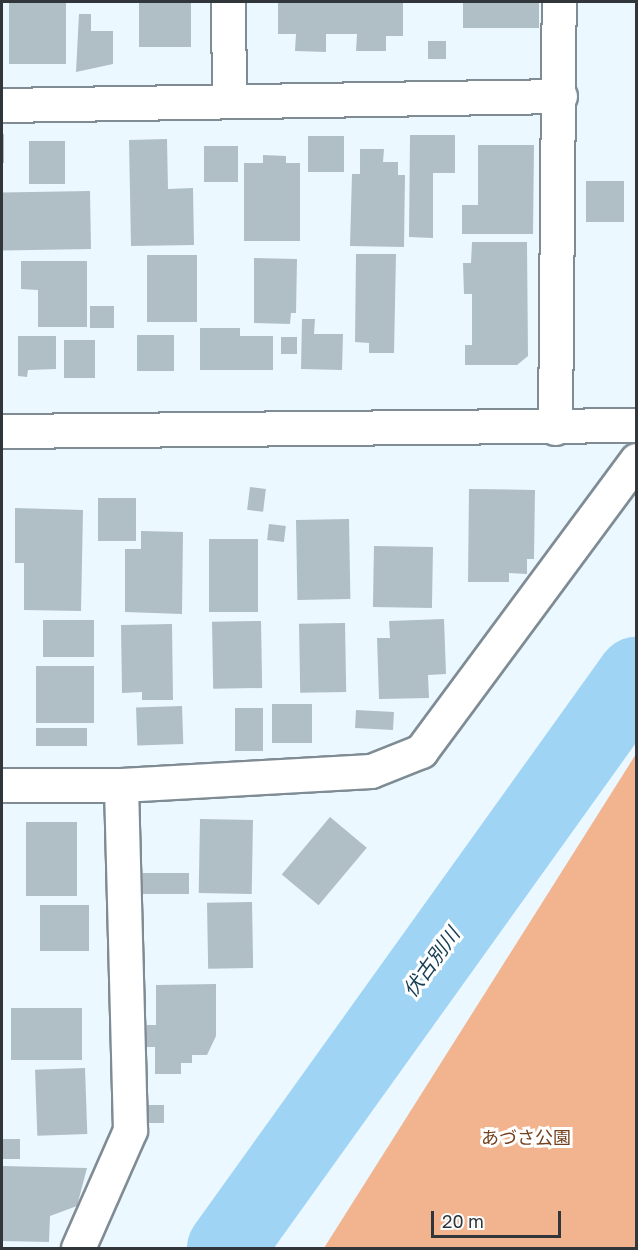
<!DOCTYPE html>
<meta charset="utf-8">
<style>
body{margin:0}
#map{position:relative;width:638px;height:1250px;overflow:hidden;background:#ecf8ff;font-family:"Golos Text","Noto Sans JP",sans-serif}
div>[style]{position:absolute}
.green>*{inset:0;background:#f2b48f}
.river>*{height:78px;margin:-39px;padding:0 39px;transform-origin:39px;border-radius:39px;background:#a0d4f4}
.building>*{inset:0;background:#b0bec6;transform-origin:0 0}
.roads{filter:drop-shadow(2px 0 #7f8c94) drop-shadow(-2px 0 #7f8c94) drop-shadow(0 2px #7f8c94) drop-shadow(0 -2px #7f8c94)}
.minor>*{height:33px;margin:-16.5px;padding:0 16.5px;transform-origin:16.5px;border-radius:16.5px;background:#fff}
span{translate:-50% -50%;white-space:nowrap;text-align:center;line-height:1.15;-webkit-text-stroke:6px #fff;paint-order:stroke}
.park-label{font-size:18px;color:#74401d}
.water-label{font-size:20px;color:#163e54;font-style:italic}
.frame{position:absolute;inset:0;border:3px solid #303639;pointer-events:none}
.scale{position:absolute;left:431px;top:1211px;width:130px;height:27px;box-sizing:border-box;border:3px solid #303639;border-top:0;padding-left:8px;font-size:18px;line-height:21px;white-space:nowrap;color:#303639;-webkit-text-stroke:4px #fff;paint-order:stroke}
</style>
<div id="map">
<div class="green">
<div style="clip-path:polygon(636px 754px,636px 1248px,324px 1248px)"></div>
</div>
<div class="river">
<div style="left:226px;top:1248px;width:704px;rotate:-54.37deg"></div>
</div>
<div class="building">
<div style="left:9px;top:2px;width:57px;height:62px"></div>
<div style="left:139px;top:2px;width:52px;height:45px"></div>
<div style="clip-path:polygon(278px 2px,403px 2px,403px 36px,386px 36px,386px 51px,356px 51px,357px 34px,326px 34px,326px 52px,295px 51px,296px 34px,278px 34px)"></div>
<div style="left:463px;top:2px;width:76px;height:26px"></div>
<div style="clip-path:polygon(79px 14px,91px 14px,91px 31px,113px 31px,113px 64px,76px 72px)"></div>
<div style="left:428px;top:41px;width:18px;height:18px"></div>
<div style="left:2px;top:134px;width:2px;height:29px"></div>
<div style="clip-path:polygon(410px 135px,455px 135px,455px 173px,433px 173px,433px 238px,409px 237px)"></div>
<div style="left:308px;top:136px;width:36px;height:36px"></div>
<div style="clip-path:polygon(167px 139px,168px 189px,193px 188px,194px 245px,131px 246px,129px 140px)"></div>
<div style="left:29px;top:141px;width:36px;height:43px"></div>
<div style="clip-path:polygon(478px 145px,534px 145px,533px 234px,462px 234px,462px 205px,478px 205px)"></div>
<div style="left:204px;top:146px;width:34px;height:36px"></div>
<div style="clip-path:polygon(360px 149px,384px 149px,383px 162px,398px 162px,398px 175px,405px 175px,404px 247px,350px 246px,352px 174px,360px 174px)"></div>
<div style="clip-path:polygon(263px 155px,286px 156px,286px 163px,300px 163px,300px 241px,244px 241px,244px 163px,263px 163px)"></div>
<div style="left:586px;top:181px;width:38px;height:41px"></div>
<div style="left:90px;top:191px;width:58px;height:88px;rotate:89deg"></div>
<div style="clip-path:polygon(472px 242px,527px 242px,528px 356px,517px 365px,465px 365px,465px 345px,472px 345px,472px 294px,464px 294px,463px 263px,471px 263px)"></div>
<div style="clip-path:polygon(356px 254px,396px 254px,394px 353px,369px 353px,369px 343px,355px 342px)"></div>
<div style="left:147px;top:255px;width:50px;height:67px"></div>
<div style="clip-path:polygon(254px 258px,297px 259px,296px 313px,291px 313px,290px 324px,254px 323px)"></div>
<div style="clip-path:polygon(21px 261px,87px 261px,87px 327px,38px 327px,38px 290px,21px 289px)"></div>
<div style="left:90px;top:306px;width:24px;height:22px"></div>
<div style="clip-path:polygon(302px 319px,315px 319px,314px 334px,343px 334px,342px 370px,301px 369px)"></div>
<div style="clip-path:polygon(200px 328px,240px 328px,240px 336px,273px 336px,273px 370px,200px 370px)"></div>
<div style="left:137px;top:335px;width:37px;height:36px"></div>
<div style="clip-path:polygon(18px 336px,56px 336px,56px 369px,28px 370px,27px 377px,18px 376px)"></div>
<div style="left:281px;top:337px;width:16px;height:17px"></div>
<div style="left:64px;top:340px;width:31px;height:38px"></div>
<div style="left:250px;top:487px;width:16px;height:23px;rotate:7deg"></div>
<div style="clip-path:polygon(469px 489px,535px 490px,534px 559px,527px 559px,527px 574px,509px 573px,509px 582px,468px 582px)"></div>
<div style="left:98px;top:498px;width:38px;height:43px"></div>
<div style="clip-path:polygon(15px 508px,83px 510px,81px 611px,24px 610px,24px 563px,15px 563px)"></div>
<div style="left:349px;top:519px;width:80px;height:53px;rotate:89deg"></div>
<div style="left:269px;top:524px;width:17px;height:16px;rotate:7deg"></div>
<div style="clip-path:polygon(141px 531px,183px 532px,182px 614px,125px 612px,125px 549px,141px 549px)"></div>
<div style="left:209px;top:539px;width:49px;height:73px"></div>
<div style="left:374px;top:546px;width:59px;height:61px;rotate:1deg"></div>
<div style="clip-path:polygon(444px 619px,446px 674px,428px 675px,429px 698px,379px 699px,377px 638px,390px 638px,389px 621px)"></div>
<div style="left:43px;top:620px;width:51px;height:37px"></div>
<div style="left:261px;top:621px;width:67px;height:49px;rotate:89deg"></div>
<div style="left:345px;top:623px;width:69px;height:46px;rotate:89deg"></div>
<div style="clip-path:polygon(172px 624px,173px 700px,142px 700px,142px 692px,122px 693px,121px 625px)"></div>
<div style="left:36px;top:666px;width:58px;height:57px"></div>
<div style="left:272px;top:704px;width:40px;height:39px"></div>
<div style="left:182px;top:706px;width:38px;height:46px;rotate:88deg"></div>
<div style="left:235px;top:708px;width:28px;height:43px"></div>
<div style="left:356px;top:710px;width:38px;height:18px;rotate:3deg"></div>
<div style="left:87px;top:728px;width:18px;height:51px;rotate:90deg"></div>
<div style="left:330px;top:817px;width:48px;height:75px;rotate:40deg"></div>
<div style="left:200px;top:819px;width:53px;height:74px;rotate:1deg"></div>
<div style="left:26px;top:822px;width:51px;height:74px"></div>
<div style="left:189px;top:873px;width:21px;height:46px;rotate:90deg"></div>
<div style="left:252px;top:902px;width:66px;height:45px;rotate:89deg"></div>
<div style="left:40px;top:905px;width:49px;height:46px"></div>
<div style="clip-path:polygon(216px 984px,216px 1036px,207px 1055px,192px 1055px,192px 1063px,181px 1063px,181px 1074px,155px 1074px,155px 1047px,147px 1047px,147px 1025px,156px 1025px,156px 985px)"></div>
<div style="left:11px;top:1008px;width:71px;height:52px"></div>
<div style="left:85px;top:1068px;width:66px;height:50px;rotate:88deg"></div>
<div style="left:142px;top:1105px;width:22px;height:18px"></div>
<div style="left:2px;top:1139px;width:18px;height:20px"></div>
<div style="clip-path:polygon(2px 1166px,87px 1168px,77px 1206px,50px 1216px,49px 1242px,2px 1241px)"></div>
</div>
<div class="roads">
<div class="minor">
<div style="left:228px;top:2px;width:99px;rotate:89.4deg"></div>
<div style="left:2px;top:105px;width:558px;rotate:-0.92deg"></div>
<div style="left:555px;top:428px;width:426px;rotate:-89.5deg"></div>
<div style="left:2px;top:431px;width:634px;rotate:-0.54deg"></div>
<div style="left:2px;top:785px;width:119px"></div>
<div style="left:121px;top:785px;width:250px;rotate:-3.2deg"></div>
<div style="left:371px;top:771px;width:54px;rotate:-21.8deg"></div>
<div style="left:421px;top:751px;width:362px;rotate:-53.5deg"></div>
<div style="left:78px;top:1248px;width:129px;rotate:-66.2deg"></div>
<div style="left:130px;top:1130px;width:345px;rotate:-91.5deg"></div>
</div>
</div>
<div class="park-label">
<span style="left:526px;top:1137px">あづさ公園</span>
</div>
<div class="water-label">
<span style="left:431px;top:962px;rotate:-54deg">伏古別川</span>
</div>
<div class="frame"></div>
<div class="scale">20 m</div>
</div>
